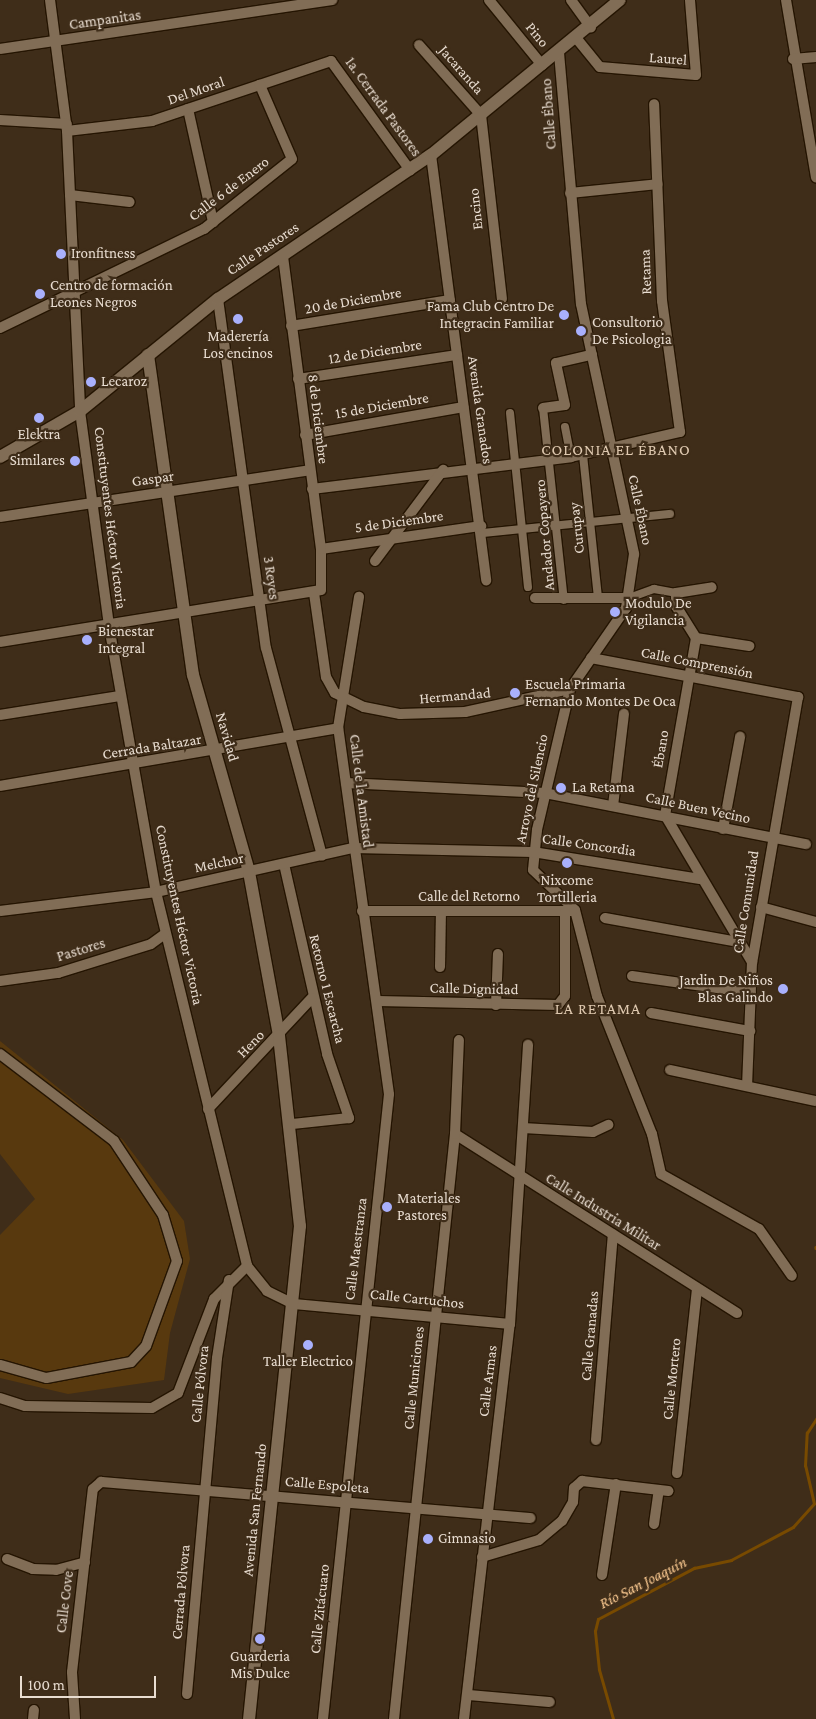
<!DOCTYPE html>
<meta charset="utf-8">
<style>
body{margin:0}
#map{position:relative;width:816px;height:1719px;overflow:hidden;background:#3f2d19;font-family:"Crimson Pro",serif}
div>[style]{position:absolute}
.green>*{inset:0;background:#58390e}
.stream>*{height:2.5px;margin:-1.25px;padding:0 1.25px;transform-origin:1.25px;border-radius:1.25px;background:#784a00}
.roads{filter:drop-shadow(1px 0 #251502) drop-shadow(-1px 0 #251502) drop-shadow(0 1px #251502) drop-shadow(0 -1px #251502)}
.pedestrian>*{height:8px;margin:-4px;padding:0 4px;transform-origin:4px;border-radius:4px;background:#816d56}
.minor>*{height:10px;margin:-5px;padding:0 5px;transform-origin:5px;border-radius:5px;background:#816d56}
.tertiary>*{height:12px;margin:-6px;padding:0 6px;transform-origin:6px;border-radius:6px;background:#816d56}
.dots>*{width:14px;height:14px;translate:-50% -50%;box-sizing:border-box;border:2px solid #3f2d19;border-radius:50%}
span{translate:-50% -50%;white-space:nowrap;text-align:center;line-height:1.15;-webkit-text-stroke:4.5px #3f2d19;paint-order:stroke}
.street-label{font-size:15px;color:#e9ddd1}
.poi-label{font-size:15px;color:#e9ddd1}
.left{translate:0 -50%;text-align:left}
.right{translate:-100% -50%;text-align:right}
.neighbourhood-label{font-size:16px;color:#dfc9b0;letter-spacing:1px}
.water-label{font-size:16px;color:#fdcb92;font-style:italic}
.scale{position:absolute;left:20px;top:1676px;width:136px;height:22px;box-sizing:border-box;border:2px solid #e9ddd1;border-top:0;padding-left:6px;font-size:15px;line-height:18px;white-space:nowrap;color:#e9ddd1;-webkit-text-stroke:4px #3f2d19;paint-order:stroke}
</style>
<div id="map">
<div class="green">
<div style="clip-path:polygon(0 1041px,123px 1140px,184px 1221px,190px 1259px,170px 1333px,164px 1380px,68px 1394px,0 1378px,0 1235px,35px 1199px,0 1154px)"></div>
</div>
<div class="stream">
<div style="left:816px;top:1247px;width:1px;rotate:90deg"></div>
<div style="left:613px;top:1719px;width:51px;rotate:-105.9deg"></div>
<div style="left:599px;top:1670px;width:39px;rotate:-96deg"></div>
<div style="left:595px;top:1631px;width:12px;rotate:-76deg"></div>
<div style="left:598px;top:1619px;width:109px;rotate:-28deg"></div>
<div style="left:694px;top:1568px;width:38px;rotate:-12deg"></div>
<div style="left:731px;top:1560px;width:70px;rotate:-28deg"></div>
<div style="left:793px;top:1527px;width:31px;rotate:-48deg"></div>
<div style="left:814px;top:1504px;width:39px;rotate:-103deg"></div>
<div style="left:805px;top:1466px;width:33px;rotate:-87deg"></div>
<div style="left:807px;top:1433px;width:17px;rotate:-57deg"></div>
</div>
<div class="roads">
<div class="pedestrian">
<div style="left:543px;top:408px;width:193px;rotate:83.8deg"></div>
<div style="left:510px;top:413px;width:175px;rotate:84.1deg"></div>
<div style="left:565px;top:427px;width:31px;rotate:79deg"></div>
<div style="left:583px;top:455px;width:144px;rotate:84deg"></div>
<div style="left:482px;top:533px;width:189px;rotate:-5.8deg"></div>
<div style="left:629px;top:598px;width:27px;rotate:-20deg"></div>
<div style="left:654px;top:589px;width:22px;rotate:10deg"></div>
</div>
<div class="minor">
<div style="left:50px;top:0;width:132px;rotate:82.6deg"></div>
<div style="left:67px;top:131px;width:280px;rotate:87.3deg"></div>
<div style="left:80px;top:411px;width:217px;rotate:82.3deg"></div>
<div style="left:109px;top:626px;width:270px;rotate:80deg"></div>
<div style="left:156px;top:892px;width:385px;rotate:76.3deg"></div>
<div style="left:247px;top:1266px;width:32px;rotate:51deg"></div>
<div style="left:267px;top:1291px;width:30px;rotate:26deg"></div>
<div style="left:294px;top:1304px;width:217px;rotate:5.3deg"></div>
<div style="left:489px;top:0;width:84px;rotate:50.8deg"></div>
<div style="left:571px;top:0;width:34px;rotate:54deg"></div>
<div style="left:786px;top:0;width:180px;rotate:80.4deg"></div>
<div style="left:577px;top:39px;width:36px;rotate:51deg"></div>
<div style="left:600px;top:67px;width:96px;rotate:4.8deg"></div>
<div style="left:696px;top:75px;width:75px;rotate:-94.6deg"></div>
<div style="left:419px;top:45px;width:94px;rotate:48.5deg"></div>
<div style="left:481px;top:115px;width:185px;rotate:83.5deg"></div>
<div style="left:0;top:49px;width:336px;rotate:-8.4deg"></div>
<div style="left:559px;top:53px;width:252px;rotate:85deg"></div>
<div style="left:581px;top:304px;width:256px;rotate:78deg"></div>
<div style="left:634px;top:554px;width:55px;rotate:98.4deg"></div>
<div style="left:626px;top:608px;width:98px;rotate:124.7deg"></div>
<div style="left:570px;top:689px;width:145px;rotate:103.2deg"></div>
<div style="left:537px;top:830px;width:40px;rotate:95.7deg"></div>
<div style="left:533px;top:870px;width:58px;rotate:43.6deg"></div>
<div style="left:575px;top:910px;width:89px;rotate:75.7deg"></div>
<div style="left:597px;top:996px;width:149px;rotate:68.3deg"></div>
<div style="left:652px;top:1134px;width:41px;rotate:77.3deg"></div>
<div style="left:661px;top:1174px;width:112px;rotate:29.3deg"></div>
<div style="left:759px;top:1229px;width:57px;rotate:54.9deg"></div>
<div style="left:793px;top:59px;width:23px;rotate:-5deg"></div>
<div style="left:188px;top:109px;width:116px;rotate:77.5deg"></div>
<div style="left:0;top:120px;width:67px;rotate:3.4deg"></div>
<div style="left:67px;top:131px;width:86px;rotate:-6.7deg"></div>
<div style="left:152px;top:121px;width:189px;rotate:-18.5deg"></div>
<div style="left:331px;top:61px;width:135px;rotate:54.1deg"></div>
<div style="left:431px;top:155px;width:429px;rotate:82.6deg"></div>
<div style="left:570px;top:193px;width:88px;rotate:-5.8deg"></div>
<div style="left:70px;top:195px;width:60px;rotate:6.7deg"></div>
<div style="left:218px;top:299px;width:352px;rotate:82.2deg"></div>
<div style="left:266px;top:648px;width:215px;rotate:74.9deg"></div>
<div style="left:291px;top:326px;width:161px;rotate:-9.3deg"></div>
<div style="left:0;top:328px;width:227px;rotate:-25.9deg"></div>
<div style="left:204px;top:229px;width:112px;rotate:-38.5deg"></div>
<div style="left:292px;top:159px;width:81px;rotate:-113.4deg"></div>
<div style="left:298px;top:379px;width:161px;rotate:-8.6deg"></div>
<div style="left:543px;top:408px;width:22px;rotate:-8deg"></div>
<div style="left:565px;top:405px;width:43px;rotate:-102.1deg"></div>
<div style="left:556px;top:363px;width:37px;rotate:-13deg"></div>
<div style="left:305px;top:435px;width:161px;rotate:-10deg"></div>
<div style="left:312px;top:489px;width:261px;rotate:-7deg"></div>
<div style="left:571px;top:457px;width:112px;rotate:-12.9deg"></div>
<div style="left:680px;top:432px;width:132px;rotate:-97.8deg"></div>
<div style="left:662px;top:301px;width:197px;rotate:-92.3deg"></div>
<div style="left:0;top:517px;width:313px;rotate:-8.6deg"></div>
<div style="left:321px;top:549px;width:162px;rotate:-8.2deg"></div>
<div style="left:375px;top:561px;width:114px;rotate:-53.2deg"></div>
<div style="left:314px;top:593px;width:85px;rotate:81.9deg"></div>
<div style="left:326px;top:677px;width:18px;rotate:61deg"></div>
<div style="left:335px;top:693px;width:32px;rotate:26deg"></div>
<div style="left:364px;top:707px;width:37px;rotate:11deg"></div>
<div style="left:400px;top:714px;width:65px;rotate:-1.8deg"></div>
<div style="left:465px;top:712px;width:107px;rotate:-12.4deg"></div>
<div style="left:535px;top:598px;width:94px"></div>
<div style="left:696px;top:638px;width:180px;rotate:99.9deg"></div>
<div style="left:665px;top:815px;width:171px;rotate:59.4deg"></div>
<div style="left:696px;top:638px;width:38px;rotate:-122deg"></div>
<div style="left:676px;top:606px;width:13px;rotate:-90deg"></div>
<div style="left:676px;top:593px;width:36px;rotate:-9deg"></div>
<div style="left:696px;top:638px;width:54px;rotate:8.6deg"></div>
<div style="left:0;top:642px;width:325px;rotate:-9.2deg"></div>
<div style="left:321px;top:590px;width:41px;rotate:-90deg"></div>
<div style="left:321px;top:549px;width:295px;rotate:-97.4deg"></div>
<div style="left:591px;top:658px;width:211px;rotate:10.7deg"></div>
<div style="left:798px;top:697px;width:269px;rotate:99.8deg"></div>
<div style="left:752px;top:962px;width:123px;rotate:92.3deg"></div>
<div style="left:0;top:715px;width:121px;rotate:-9deg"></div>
<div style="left:346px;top:783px;width:199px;rotate:2.9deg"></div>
<div style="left:545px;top:793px;width:266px;rotate:11.1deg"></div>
<div style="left:0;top:786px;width:343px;rotate:-9.7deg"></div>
<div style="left:613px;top:806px;width:93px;rotate:-83.2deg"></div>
<div style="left:723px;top:829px;width:94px;rotate:-79.5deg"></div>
<div style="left:284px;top:864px;width:195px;rotate:77.2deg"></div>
<div style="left:327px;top:1054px;width:68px;rotate:71deg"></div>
<div style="left:349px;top:1118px;width:57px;rotate:174deg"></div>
<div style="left:761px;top:907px;width:57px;rotate:15.3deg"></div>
<div style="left:0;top:911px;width:157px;rotate:-6.9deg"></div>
<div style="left:156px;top:892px;width:202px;rotate:-12.6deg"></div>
<div style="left:353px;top:848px;width:180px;rotate:1.3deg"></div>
<div style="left:533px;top:852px;width:169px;rotate:9.2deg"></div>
<div style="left:362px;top:911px;width:210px"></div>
<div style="left:605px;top:918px;width:136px;rotate:10.2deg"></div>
<div style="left:440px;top:967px;width:55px;rotate:-89deg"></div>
<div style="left:632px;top:976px;width:120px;rotate:8.1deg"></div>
<div style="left:0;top:981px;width:59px;rotate:-7.9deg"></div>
<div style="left:58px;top:973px;width:97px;rotate:-17.3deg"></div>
<div style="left:151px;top:944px;width:17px;rotate:-36deg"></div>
<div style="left:378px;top:1001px;width:180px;rotate:1.3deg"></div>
<div style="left:558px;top:1005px;width:11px;rotate:-52deg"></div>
<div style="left:565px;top:996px;width:83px;rotate:-90deg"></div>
<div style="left:496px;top:1005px;width:51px;rotate:-87.8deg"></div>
<div style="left:651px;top:1013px;width:101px;rotate:10.3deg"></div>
<div style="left:0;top:1054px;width:143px;rotate:37.3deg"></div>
<div style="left:114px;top:1141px;width:89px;rotate:56.5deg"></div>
<div style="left:163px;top:1215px;width:48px;rotate:73.1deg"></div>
<div style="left:177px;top:1261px;width:90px;rotate:110deg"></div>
<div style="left:146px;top:1346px;width:22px;rotate:133deg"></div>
<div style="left:131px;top:1362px;width:86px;rotate:169.3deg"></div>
<div style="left:46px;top:1378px;width:48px;rotate:-164.2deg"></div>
<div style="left:670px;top:1070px;width:149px;rotate:12deg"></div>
<div style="left:208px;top:1109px;width:152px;rotate:-46.9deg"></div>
<div style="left:523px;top:1128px;width:70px;rotate:3.3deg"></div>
<div style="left:593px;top:1132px;width:17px;rotate:-25deg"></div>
<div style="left:455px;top:1134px;width:334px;rotate:32.4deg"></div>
<div style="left:0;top:1398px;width:26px;rotate:18deg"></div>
<div style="left:25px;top:1406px;width:127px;rotate:0.9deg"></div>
<div style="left:152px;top:1408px;width:30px;rotate:-30deg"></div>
<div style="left:178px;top:1393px;width:101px;rotate:-69deg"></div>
<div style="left:214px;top:1299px;width:47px;rotate:-45deg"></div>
<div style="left:596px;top:1440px;width:206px;rotate:-85.3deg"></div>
<div style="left:677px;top:1473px;width:185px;rotate:-83.8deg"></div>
<div style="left:654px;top:1524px;width:34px;rotate:-82deg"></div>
<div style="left:482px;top:1557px;width:59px;rotate:-16.6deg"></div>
<div style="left:539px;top:1540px;width:30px;rotate:-40deg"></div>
<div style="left:562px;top:1521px;width:22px;rotate:-60deg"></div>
<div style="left:573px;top:1502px;width:14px;rotate:-86deg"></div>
<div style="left:574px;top:1488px;width:11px;rotate:-41deg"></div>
<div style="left:582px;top:1481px;width:87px;rotate:6.6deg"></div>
<div style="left:7px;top:1559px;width:28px;rotate:21deg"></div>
<div style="left:33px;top:1569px;width:23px;rotate:2deg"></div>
<div style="left:56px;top:1570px;width:30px;rotate:-15deg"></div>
<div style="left:602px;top:1575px;width:92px;rotate:-81.3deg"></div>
<div style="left:187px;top:1694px;width:337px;rotate:-84.9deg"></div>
<div style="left:217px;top:1358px;width:79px;rotate:-81.3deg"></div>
<div style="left:468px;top:1695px;width:82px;rotate:4.9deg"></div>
<div style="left:33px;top:1719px;width:9px;rotate:-84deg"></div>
<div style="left:75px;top:1719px;width:47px;rotate:-93.7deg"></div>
<div style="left:72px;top:1672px;width:184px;rotate:-83.5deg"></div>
<div style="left:93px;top:1489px;width:11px;rotate:-41deg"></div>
<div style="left:101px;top:1482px;width:431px;rotate:4.8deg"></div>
<div style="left:323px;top:1719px;width:628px;rotate:-83.97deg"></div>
<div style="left:389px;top:1094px;width:370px;rotate:-97.9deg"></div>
<div style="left:338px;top:728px;width:133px;rotate:-80.9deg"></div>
<div style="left:394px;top:1719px;width:588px;rotate:-84.05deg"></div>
<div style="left:455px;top:1134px;width:94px;rotate:-87.6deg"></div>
<div style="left:464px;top:1719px;width:398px;rotate:-83.4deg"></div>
<div style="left:510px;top:1324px;width:280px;rotate:-86.3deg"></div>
</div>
<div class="tertiary">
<div style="left:148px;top:355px;width:323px;rotate:82deg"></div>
<div style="left:193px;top:675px;width:205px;rotate:74.1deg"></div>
<div style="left:249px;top:872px;width:167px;rotate:79.6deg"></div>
<div style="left:279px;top:1036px;width:191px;rotate:83.7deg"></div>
<div style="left:300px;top:1226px;width:496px;rotate:95.9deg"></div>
<div style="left:0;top:457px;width:92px;rotate:-29.9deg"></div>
<div style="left:80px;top:411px;width:178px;rotate:-39.1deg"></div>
<div style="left:218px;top:299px;width:257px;rotate:-34.1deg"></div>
<div style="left:431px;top:155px;width:244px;rotate:-39.4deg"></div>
</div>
</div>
<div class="dots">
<div style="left:61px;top:254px;background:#a9b0fc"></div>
<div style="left:40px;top:294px;background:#a9b0fc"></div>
<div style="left:564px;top:315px;background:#a9b0fc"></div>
<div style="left:238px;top:319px;background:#a9b0fc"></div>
<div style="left:581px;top:331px;background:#a9b0fc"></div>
<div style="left:91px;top:382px;background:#a9b0fc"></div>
<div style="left:39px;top:418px;background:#a9b0fc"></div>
<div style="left:75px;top:461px;background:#a9b0fc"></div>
<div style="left:615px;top:612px;background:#a9b0fc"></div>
<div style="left:87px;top:640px;background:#a9b0fc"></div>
<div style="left:515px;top:693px;background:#a9b0fc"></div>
<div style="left:561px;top:788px;background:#a9b0fc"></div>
<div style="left:567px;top:863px;background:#a9b0fc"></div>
<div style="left:783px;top:989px;background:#a9b0fc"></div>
<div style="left:387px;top:1207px;background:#a9b0fc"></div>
<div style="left:308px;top:1345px;background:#a9b0fc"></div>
<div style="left:428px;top:1539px;background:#a9b0fc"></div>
<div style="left:260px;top:1639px;background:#a9b0fc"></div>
</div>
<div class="street-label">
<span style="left:105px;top:20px;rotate:-8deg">Campanitas</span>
<span style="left:537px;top:35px;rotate:51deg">Pino</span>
<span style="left:668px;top:59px;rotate:4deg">Laurel</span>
<span style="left:461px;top:70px;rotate:49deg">Jacaranda</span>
<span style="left:196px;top:91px;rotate:-19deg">Del Moral</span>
<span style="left:383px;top:107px;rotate:54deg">1a. Cerrada Pastores</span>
<span style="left:549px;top:114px;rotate:-94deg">Calle Ébano</span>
<span style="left:229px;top:189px;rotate:-37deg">Calle 6 de Enero</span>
<span style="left:476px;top:209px;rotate:-96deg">Encino</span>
<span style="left:263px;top:249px;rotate:-34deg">Calle Pastores</span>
<span style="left:646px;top:272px;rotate:-92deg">Retama</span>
<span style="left:353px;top:301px;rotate:-10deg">20 de Diciembre</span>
<span style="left:375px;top:352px;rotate:-9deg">12 de Diciembre</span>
<span style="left:382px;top:406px;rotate:-10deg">15 de Diciembre</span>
<span style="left:480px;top:410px;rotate:82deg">Avenida Granados</span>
<span style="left:318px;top:419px;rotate:83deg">8 de Diciembre</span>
<span style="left:153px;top:479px;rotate:-8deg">Gaspar</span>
<span style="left:640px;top:510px;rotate:78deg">Calle Ébano</span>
<span style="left:110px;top:518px;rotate:83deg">Constituyentes Héctor Victoria</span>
<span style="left:399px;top:522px;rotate:-8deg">5 de Diciembre</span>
<span style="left:577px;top:528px;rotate:-96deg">Curupay</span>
<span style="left:545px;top:535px;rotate:-95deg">Andador Copayero</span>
<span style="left:271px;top:578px;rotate:82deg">3 Reyes</span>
<span style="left:697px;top:663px;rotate:11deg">Calle Comprensión</span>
<span style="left:455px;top:696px;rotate:-5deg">Hermandad</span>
<span style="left:227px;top:737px;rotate:74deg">Navidad</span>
<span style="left:152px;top:747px;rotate:-9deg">Cerrada Baltazar</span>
<span style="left:661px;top:749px;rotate:-80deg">Ébano</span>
<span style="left:532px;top:789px;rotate:-78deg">Arroyo del Silencio</span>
<span style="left:361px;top:791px;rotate:83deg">Calle de la Amistad</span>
<span style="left:698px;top:808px;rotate:12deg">Calle Buen Vecino</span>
<span style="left:589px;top:845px;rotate:8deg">Calle Concordia</span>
<span style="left:219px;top:863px;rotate:-12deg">Melchor</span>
<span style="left:469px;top:897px">Calle del Retorno</span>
<span style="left:746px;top:902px;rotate:-81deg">Calle Comunidad</span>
<span style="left:179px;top:915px;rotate:78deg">Constituyentes Héctor Victoria</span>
<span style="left:81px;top:950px;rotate:-17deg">Pastores</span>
<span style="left:327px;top:989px;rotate:76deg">Retorno 1 Escarcha</span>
<span style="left:474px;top:989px;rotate:1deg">Calle Dignidad</span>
<span style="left:251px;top:1044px;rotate:-46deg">Heno</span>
<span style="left:603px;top:1212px;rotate:32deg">Calle Industria Militar</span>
<span style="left:356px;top:1249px;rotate:-83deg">Calle Maestranza</span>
<span style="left:417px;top:1299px;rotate:6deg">Calle Cartuchos</span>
<span style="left:590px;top:1336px;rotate:-85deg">Calle Granadas</span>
<span style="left:414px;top:1378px;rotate:-84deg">Calle Municiones</span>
<span style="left:672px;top:1379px;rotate:-84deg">Calle Mortero</span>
<span style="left:488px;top:1381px;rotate:-83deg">Calle Armas</span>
<span style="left:200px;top:1384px;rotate:-84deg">Calle Pólvora</span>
<span style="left:327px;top:1485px;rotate:5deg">Calle Espoleta</span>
<span style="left:255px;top:1510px;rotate:-84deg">Avenida San Fernando</span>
<span style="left:181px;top:1592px;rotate:-85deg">Cerrada Pólvora</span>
<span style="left:65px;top:1602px;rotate:-83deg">Calle Cove</span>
<span style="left:320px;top:1609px;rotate:-84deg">Calle Zitácuaro</span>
</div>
<div class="poi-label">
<span class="left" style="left:71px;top:254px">Ironfitness</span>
<span class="left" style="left:50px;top:294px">Centro de formación<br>Leones Negros</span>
<span class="right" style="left:554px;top:315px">Fama Club Centro De<br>Integracin Familiar</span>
<span class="left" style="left:592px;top:331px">Consultorio<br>De Psicologia</span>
<span style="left:238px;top:345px">Maderería<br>Los encinos</span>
<span class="left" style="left:101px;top:382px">Lecaroz</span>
<span style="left:39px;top:435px">Elektra</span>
<span class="right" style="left:65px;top:461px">Similares</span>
<span class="left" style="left:625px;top:612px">Modulo De<br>Vigilancia</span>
<span class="left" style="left:98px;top:640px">Bienestar<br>Integral</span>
<span class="left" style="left:525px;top:693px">Escuela Primaria<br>Fernando Montes De Oca</span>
<span class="left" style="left:572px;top:788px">La Retama</span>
<span style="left:567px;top:889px">Nixcome<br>Tortilleria</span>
<span class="right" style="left:773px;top:989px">Jardin De Niños<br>Blas Galindo</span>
<span class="left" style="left:397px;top:1207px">Materiales<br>Pastores</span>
<span style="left:308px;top:1362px">Taller Electrico</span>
<span class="left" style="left:438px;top:1539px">Gimnasio</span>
<span style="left:260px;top:1665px">Guarderia<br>Mis Dulce</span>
</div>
<div class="neighbourhood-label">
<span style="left:616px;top:450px">COLONIA EL ÉBANO</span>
<span style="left:598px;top:1009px">LA RETAMA</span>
</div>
<div class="water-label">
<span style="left:643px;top:1583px;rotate:-27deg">Río San Joaquín</span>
</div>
<div class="scale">100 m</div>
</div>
